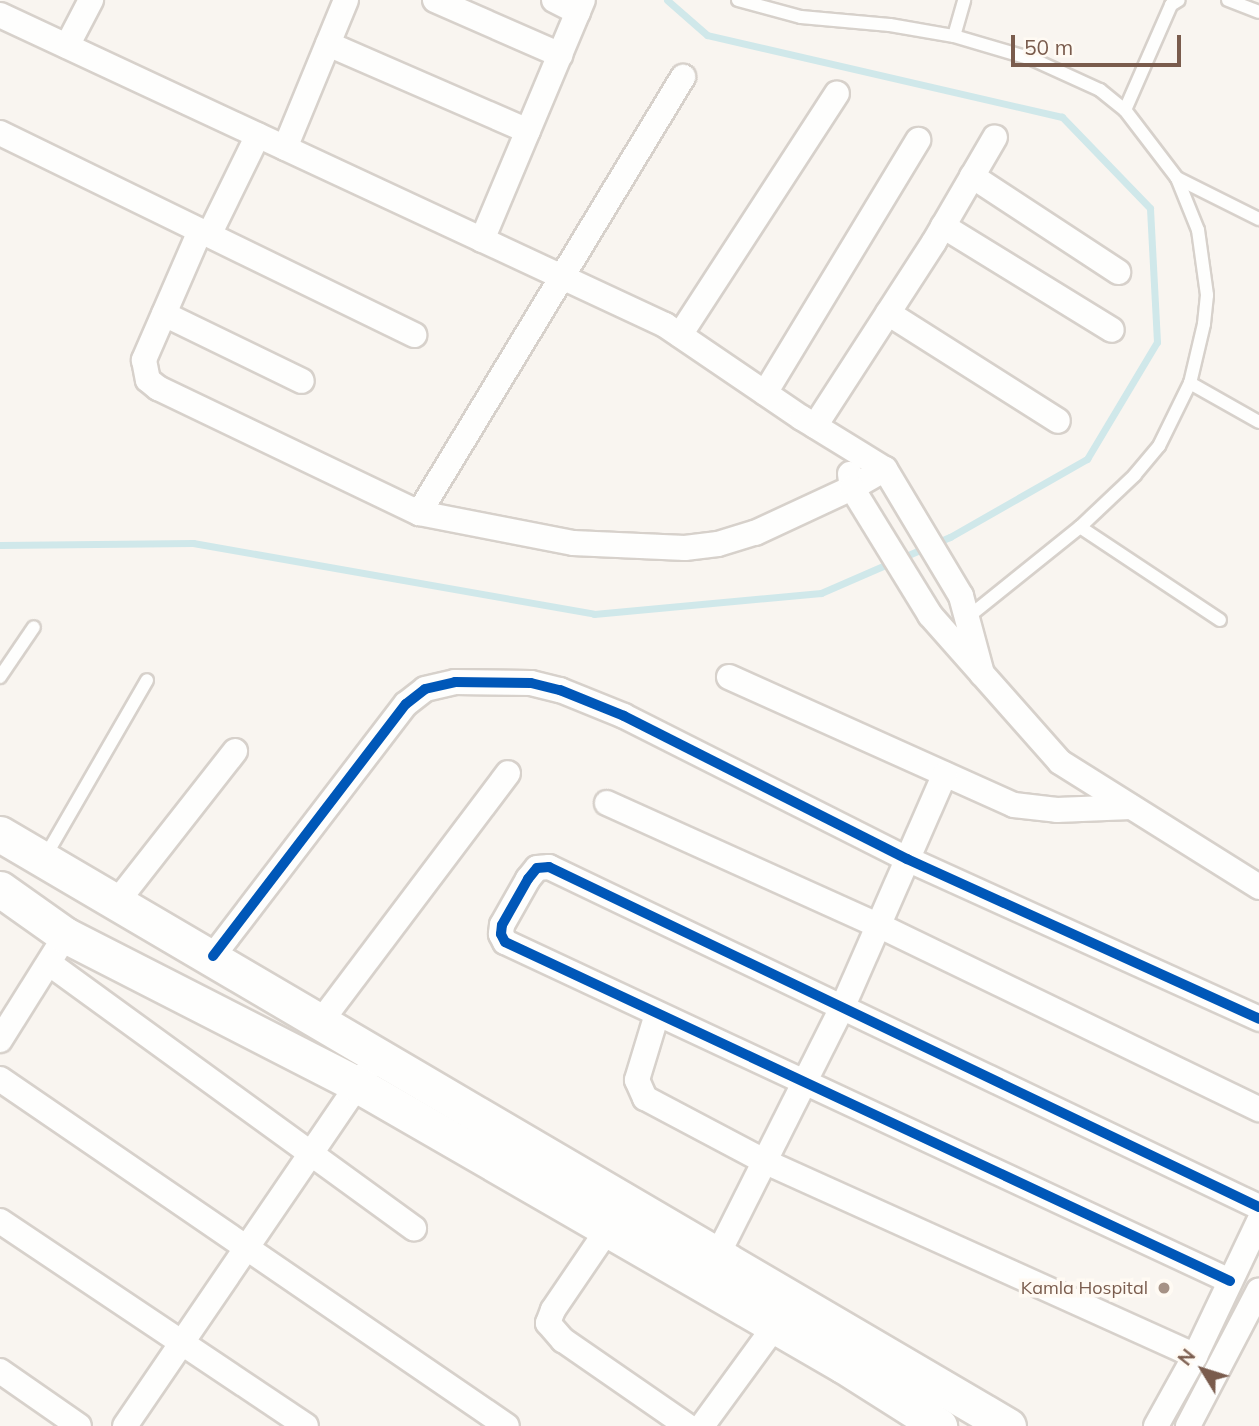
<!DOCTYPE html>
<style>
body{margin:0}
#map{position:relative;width:1259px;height:1426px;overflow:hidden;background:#f9f5f0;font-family:Mulish,sans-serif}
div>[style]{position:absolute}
.stream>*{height:7px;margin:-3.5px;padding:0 3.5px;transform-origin:3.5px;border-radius:3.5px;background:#d0e8ea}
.roads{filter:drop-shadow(2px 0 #d7d1cb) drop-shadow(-2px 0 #d7d1cb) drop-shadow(0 2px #d7d1cb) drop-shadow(0 -2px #d7d1cb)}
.lane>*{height:12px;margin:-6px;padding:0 6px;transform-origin:6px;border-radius:6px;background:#fefefd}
.street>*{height:24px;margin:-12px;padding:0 12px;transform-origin:12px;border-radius:12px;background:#fefefd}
.secondary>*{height:35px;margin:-17.5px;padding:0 17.5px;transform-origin:17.5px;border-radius:17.5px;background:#fefefd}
.cycleway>*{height:10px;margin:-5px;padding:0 5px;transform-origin:5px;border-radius:5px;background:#0057b8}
.dots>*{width:19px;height:19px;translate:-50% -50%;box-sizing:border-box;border:4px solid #fffaf3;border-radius:50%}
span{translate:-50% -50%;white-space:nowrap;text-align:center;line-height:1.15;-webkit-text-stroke:7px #fffaf3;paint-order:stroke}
.poi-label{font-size:18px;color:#7a5c4d}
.right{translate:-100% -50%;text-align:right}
.north{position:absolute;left:1168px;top:1335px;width:70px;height:70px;-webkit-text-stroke:5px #fffaf3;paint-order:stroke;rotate:308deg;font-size:19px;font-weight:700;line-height:28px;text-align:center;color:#7a5c4d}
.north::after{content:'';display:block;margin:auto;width:24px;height:32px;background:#7a5c4d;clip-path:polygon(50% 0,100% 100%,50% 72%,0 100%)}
.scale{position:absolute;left:1011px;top:35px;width:170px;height:32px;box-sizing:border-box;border:4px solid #7a5c4d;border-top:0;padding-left:9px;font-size:21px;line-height:24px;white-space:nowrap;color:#7a5c4d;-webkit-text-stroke:5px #fffaf3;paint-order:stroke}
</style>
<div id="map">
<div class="stream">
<div style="left:0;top:545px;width:193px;rotate:-0.6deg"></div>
<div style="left:193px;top:543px;width:407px;rotate:10deg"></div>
<div style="left:594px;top:614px;width:228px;rotate:-5.3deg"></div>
<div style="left:821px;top:593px;width:141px;rotate:-23.5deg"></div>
<div style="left:950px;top:537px;width:158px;rotate:-29.7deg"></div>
<div style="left:1087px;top:459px;width:136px;rotate:-59.1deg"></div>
<div style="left:1157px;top:342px;width:134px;rotate:-93deg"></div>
<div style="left:1150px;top:208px;width:127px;rotate:-134deg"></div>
<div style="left:1062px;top:117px;width:364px;rotate:-167deg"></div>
<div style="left:707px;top:35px;width:53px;rotate:-138.8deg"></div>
</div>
<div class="roads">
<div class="lane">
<div style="left:738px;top:0;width:65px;rotate:15.1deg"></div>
<div style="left:801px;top:17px;width:89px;rotate:5.1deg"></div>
<div style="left:890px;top:25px;width:65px;rotate:9.8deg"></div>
<div style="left:954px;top:36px;width:81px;rotate:16.4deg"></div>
<div style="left:1032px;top:59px;width:75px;rotate:24.5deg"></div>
<div style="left:1100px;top:90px;width:32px;rotate:39deg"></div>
<div style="left:1125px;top:110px;width:86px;rotate:52.6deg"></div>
<div style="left:1177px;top:178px;width:56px;rotate:68deg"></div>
<div style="left:1198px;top:230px;width:66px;rotate:82.1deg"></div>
<div style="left:1207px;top:295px;width:29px;rotate:96deg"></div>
<div style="left:1204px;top:324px;width:61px;rotate:103.3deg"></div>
<div style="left:1190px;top:383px;width:70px;rotate:116.2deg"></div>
<div style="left:1159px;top:446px;width:38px;rotate:130deg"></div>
<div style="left:1135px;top:475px;width:76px;rotate:136.6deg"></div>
<div style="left:1080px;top:527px;width:145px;rotate:141.2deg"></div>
<div style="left:1228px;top:0;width:33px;rotate:21deg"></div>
<div style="left:954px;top:36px;width:37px;rotate:-74deg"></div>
<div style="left:1125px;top:110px;width:115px;rotate:-66.3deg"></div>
<div style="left:1171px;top:5px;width:9px;rotate:-32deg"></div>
<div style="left:1177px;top:178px;width:92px;rotate:26.6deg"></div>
<div style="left:1190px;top:383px;width:79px;rotate:29.5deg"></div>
<div style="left:1080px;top:527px;width:168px;rotate:33.6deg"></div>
<div style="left:0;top:677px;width:60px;rotate:-55.8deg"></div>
<div style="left:45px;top:857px;width:204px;rotate:-60deg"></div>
</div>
<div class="street">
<div style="left:435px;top:0;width:137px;rotate:23.7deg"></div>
<div style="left:554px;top:0;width:27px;rotate:27deg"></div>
<div style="left:0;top:15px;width:734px;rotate:24.99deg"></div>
<div style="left:665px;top:325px;width:166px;rotate:34.2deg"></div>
<div style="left:802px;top:418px;width:97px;rotate:31.6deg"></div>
<div style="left:885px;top:469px;width:148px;rotate:59.1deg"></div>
<div style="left:961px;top:596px;width:81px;rotate:74.9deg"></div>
<div style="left:328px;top:44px;width:218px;rotate:23.5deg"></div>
<div style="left:67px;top:46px;width:52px;rotate:-62.4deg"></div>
<div style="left:0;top:133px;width:461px;rotate:26deg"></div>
<div style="left:285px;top:148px;width:160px;rotate:-67.6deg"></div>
<div style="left:972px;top:176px;width:175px;rotate:33.3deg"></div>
<div style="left:943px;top:226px;width:198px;rotate:31.6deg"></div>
<div style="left:200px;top:231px;width:141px;rotate:113.5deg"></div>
<div style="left:144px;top:360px;width:20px;rotate:79deg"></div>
<div style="left:148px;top:380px;width:13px;rotate:39deg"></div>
<div style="left:158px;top:388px;width:289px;rotate:25.6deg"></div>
<div style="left:419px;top:513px;width:157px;rotate:11deg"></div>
<div style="left:573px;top:543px;width:112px;rotate:2.6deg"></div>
<div style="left:685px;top:548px;width:33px;rotate:-7deg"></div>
<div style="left:718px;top:544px;width:39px;rotate:-17deg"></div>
<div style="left:755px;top:533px;width:107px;rotate:-24.9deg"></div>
<div style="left:852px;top:488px;width:38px;rotate:-30deg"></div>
<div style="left:209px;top:235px;width:111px;rotate:-63.9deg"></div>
<div style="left:482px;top:240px;width:260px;rotate:-67.2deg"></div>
<div style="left:888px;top:313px;width:201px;rotate:32.4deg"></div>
<div style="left:164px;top:314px;width:153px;rotate:25.9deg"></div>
<div style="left:680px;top:335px;width:288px;rotate:-57deg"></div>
<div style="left:765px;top:393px;width:296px;rotate:-58.8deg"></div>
<div style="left:815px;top:426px;width:219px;rotate:-57.1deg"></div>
<div style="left:934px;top:242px;width:121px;rotate:-59.8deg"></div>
<div style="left:850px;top:474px;width:14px;rotate:82deg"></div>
<div style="left:852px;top:488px;width:149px;rotate:58.4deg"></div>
<div style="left:930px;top:615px;width:196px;rotate:48.5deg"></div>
<div style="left:1060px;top:762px;width:235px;rotate:32.1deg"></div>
<div style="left:419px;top:513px;width:510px;rotate:-58.8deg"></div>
<div style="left:729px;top:677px;width:312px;rotate:24.2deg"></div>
<div style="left:1014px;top:805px;width:43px;rotate:6.6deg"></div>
<div style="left:1057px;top:810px;width:74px;rotate:-2.3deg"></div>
<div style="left:607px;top:803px;width:299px;rotate:24.3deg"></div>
<div style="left:880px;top:926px;width:421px;rotate:25.8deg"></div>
<div style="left:116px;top:903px;width:193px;rotate:-51.9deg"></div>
<div style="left:213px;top:956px;width:317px;rotate:-52.6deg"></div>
<div style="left:406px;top:704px;width:24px;rotate:-38deg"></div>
<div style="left:425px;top:689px;width:31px;rotate:-13deg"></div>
<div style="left:455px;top:682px;width:76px;rotate:0.8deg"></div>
<div style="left:531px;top:683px;width:30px;rotate:14deg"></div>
<div style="left:560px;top:690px;width:69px;rotate:22.1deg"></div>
<div style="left:624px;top:716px;width:317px;rotate:26.8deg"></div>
<div style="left:907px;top:859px;width:387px;rotate:24.4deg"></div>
<div style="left:50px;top:964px;width:450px;rotate:36deg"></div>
<div style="left:657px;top:1014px;width:69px;rotate:106.9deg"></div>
<div style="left:637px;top:1080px;width:20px;rotate:66deg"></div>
<div style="left:645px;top:1098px;width:137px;rotate:27.9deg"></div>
<div style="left:766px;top:1162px;width:471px;rotate:24.3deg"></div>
<div style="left:322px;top:1020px;width:309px;rotate:-53deg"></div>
<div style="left:0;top:1040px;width:107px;rotate:-57.9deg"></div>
<div style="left:0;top:1079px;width:614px;rotate:34.39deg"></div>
<div style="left:0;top:1221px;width:368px;rotate:33.8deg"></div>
<div style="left:608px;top:1229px;width:98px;rotate:124.2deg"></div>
<div style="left:553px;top:1310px;width:14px;rotate:111deg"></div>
<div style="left:548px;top:1323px;width:23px;rotate:49deg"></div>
<div style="left:563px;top:1340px;width:151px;rotate:34.7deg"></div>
<div style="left:711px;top:1268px;width:293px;rotate:-63.3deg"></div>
<div style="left:843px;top:1006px;width:253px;rotate:-66.3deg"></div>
<div style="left:1230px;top:1281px;width:800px;rotate:-154.94deg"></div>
<div style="left:505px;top:942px;width:9px;rotate:-117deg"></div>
<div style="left:501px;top:934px;width:9px;rotate:-84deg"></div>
<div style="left:502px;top:925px;width:53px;rotate:-60.5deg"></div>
<div style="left:528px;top:879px;width:14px;rotate:-51deg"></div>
<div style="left:537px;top:868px;width:12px;rotate:-5deg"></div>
<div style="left:549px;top:867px;width:787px;rotate:25.59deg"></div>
<div style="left:0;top:1371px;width:96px;rotate:34.8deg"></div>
<div style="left:125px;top:1426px;width:426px;rotate:-55.7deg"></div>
<div style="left:702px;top:1426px;width:124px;rotate:-53.9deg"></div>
<div style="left:1156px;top:1426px;width:80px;rotate:-60.9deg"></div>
<div style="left:1195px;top:1356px;width:149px;rotate:-64.6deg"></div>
<div style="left:1188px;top:1426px;width:153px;rotate:-62.4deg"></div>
</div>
<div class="secondary">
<div style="left:0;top:834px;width:1169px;rotate:30.43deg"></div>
<div style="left:0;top:889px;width:80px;rotate:35.3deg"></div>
<div style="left:65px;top:935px;width:329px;rotate:27.1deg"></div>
<div style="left:358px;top:1085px;width:560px;rotate:30deg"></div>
<div style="left:843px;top:1365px;width:114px;rotate:32.4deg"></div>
</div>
</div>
<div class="cycleway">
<div style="left:213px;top:956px;width:317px;rotate:-52.6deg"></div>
<div style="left:406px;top:704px;width:24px;rotate:-38deg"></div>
<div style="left:425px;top:689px;width:31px;rotate:-13deg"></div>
<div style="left:455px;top:682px;width:76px;rotate:0.8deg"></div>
<div style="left:531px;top:683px;width:30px;rotate:14deg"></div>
<div style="left:560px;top:690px;width:69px;rotate:22.1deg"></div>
<div style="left:624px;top:716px;width:317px;rotate:26.8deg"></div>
<div style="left:907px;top:859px;width:387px;rotate:24.4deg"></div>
<div style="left:1230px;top:1281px;width:800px;rotate:-154.94deg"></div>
<div style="left:505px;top:942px;width:9px;rotate:-117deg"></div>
<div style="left:501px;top:934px;width:9px;rotate:-84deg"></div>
<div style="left:502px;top:925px;width:53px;rotate:-60.5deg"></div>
<div style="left:528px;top:879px;width:14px;rotate:-51deg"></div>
<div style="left:537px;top:868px;width:12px;rotate:-5deg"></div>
<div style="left:549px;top:867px;width:787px;rotate:25.59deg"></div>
</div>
<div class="dots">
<div style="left:1164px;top:1288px;background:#a69286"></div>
</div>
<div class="poi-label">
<span class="right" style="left:1148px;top:1288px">Kamla Hospital</span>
</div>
<div class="north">N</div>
<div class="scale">50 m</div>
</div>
